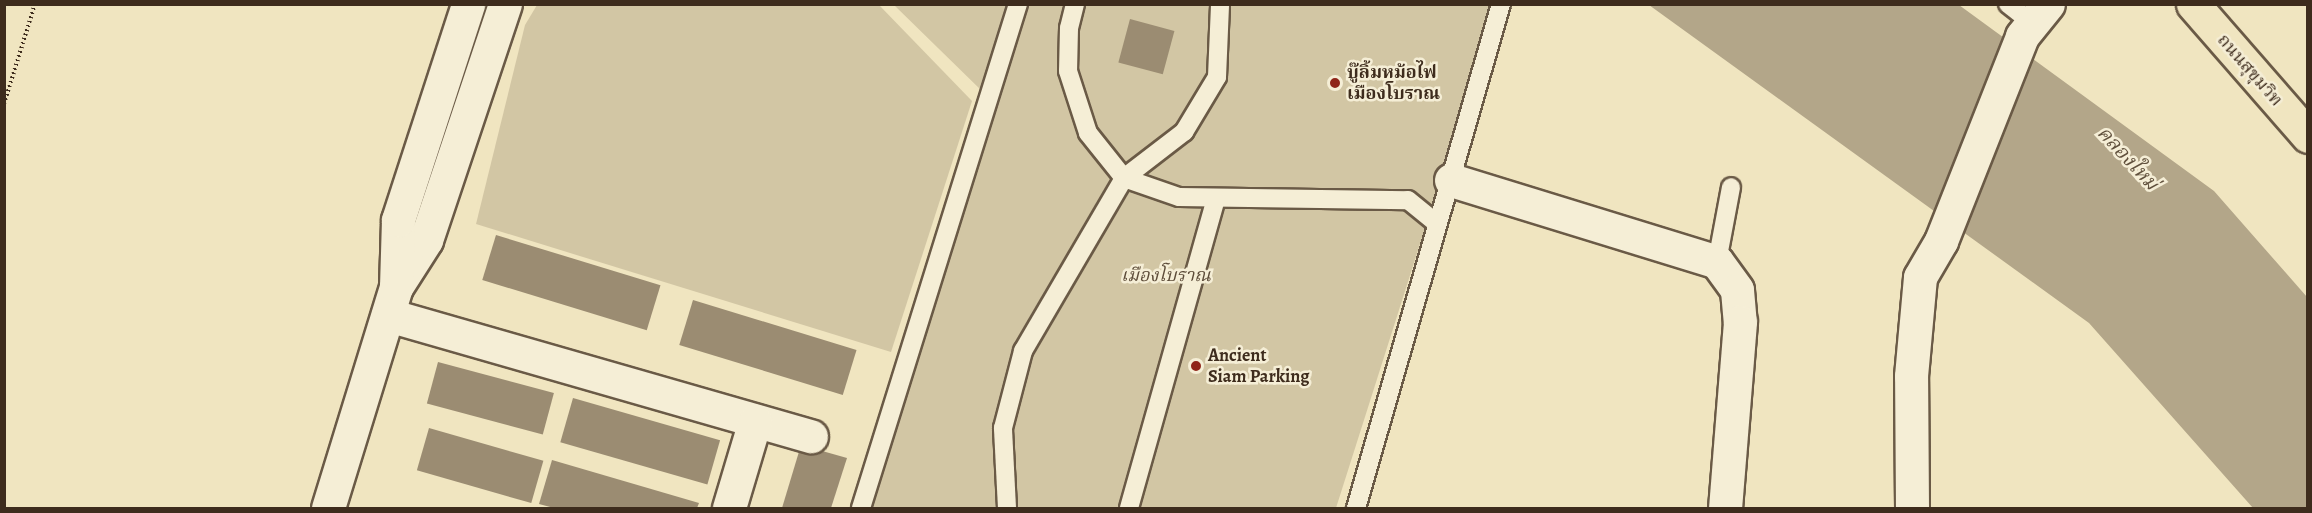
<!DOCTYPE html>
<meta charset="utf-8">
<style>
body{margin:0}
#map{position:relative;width:2312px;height:513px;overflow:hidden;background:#f0e5c0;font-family:Alegreya,"Noto Serif Thai",serif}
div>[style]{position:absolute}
.green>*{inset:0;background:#d2c6a4}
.water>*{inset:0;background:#b3a689}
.building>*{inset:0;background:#9b8c72;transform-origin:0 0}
.path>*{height:4px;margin-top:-2px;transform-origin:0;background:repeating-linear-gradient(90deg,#3e2c1d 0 1.5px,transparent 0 4.5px)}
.roads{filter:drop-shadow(2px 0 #6a5a46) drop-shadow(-2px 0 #6a5a46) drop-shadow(0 2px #6a5a46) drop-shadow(0 -2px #6a5a46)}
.service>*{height:18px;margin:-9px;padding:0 9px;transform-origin:9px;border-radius:9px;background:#f5eed6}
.minor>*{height:33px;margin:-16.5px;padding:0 16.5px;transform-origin:16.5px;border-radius:16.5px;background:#f5eed6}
.trunk>*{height:33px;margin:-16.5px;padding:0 16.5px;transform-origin:16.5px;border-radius:16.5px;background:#f0e5c0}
.dots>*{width:16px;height:16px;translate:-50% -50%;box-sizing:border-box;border:3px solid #f5eed6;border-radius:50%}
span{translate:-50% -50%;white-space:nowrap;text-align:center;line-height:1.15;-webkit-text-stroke:5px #f5eed6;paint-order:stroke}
.street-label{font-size:18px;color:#3e2c1d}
.poi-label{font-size:18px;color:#3e2c1d;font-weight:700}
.left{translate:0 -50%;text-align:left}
.park-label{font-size:18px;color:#5c4b38;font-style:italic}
.water-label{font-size:20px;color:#61513d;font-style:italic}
.frame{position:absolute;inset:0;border:6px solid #3e2c1d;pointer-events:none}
</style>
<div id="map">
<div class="green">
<div style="clip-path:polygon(537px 5px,879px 5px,972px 101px,891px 352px,476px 224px,525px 25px)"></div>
<div style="clip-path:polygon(894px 5px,1496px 5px,1336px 508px,849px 508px,982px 91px)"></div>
</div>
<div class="water">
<div style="clip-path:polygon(1649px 5px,1959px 5px,2214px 191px,2307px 297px,2307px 508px,2253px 508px,2089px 323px)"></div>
</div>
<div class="building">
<div style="left:1130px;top:19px;width:46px;height:45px;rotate:15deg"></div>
<div style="left:496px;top:235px;width:172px;height:47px;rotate:17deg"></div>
<div style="left:693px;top:300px;width:171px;height:47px;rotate:17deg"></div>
<div style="left:438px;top:362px;width:120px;height:43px;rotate:15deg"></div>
<div style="left:573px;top:398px;width:153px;height:46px;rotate:16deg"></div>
<div style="left:429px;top:428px;width:119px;height:44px;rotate:16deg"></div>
<div style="clip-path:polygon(801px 445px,847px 458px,831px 508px,782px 508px)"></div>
<div style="clip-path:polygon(552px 460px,699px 503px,697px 508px,554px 508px,539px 504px)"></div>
</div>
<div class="path">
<div style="left:4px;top:104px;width:105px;rotate:-72.8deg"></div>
</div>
<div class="roads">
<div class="service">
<div style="left:1075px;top:4px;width:25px;rotate:104deg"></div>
<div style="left:1069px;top:28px;width:43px;rotate:91.3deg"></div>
<div style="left:1068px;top:71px;width:65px;rotate:72.1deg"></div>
<div style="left:1088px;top:133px;width:58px;rotate:51.3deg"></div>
<div style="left:1124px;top:178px;width:58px;rotate:19.1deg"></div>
<div style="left:1179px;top:197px;width:229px;rotate:0.8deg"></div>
<div style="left:1408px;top:200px;width:36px;rotate:39deg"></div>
<div style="left:2008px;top:4px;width:33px;rotate:38deg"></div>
<div style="left:1717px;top:262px;width:76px;rotate:-79.4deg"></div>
<div style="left:861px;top:508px;width:528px;rotate:-72.7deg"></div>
<div style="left:1007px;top:508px;width:80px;rotate:-92.9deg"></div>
<div style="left:1003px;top:428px;width:80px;rotate:-75.4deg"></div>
<div style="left:1023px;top:351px;width:200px;rotate:-59.7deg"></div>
<div style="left:1124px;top:178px;width:76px;rotate:-37.5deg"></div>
<div style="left:1184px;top:132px;width:64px;rotate:-59deg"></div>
<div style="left:1217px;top:77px;width:73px;rotate:-87.6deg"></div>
<div style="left:1129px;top:508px;width:322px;rotate:-74.3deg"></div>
<div style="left:1356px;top:508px;width:524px;rotate:-73.95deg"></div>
</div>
<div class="minor">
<div style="left:1451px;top:180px;width:278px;rotate:17.1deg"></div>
<div style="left:1717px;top:262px;width:34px;rotate:54deg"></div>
<div style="left:1737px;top:290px;width:32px;rotate:85deg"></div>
<div style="left:1740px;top:322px;width:187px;rotate:94.6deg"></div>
<div style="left:396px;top:287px;width:56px;rotate:-57.4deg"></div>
<div style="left:426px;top:240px;width:249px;rotate:-71.5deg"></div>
<div style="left:388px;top:315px;width:440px;rotate:16deg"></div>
<div style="left:328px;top:508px;width:231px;rotate:-72.9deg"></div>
<div style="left:396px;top:287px;width:67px;rotate:-88.3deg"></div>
<div style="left:398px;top:220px;width:227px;rotate:-72deg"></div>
<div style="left:729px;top:508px;width:91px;rotate:-73.4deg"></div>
<div style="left:1912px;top:508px;width:132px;rotate:-90.4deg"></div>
<div style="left:1911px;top:376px;width:99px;rotate:-84.8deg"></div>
<div style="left:1920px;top:277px;width:42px;rotate:-59.7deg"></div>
<div style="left:1941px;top:241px;width:220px;rotate:-68.4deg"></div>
<div style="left:2022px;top:36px;width:41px;rotate:-50.9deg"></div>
</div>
<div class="trunk">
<div style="left:2193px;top:4px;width:175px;rotate:48.9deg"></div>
</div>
</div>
<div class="dots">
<div style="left:1335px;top:83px;background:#8f2418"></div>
<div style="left:1196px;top:366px;background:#8f2418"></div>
</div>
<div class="street-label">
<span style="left:2250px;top:70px;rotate:49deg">ถนนสุขุมวิท</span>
</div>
<div class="poi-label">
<span class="left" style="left:1347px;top:83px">บู๊ลิ้มหม้อไฟ<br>เมืองโบราณ</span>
<span class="left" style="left:1208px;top:366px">Ancient<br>Siam Parking</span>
</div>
<div class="park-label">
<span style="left:1166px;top:275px">เมืองโบราณ</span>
</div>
<div class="water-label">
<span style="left:2128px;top:158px;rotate:47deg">คลองใหม่</span>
</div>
<div class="frame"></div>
</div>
